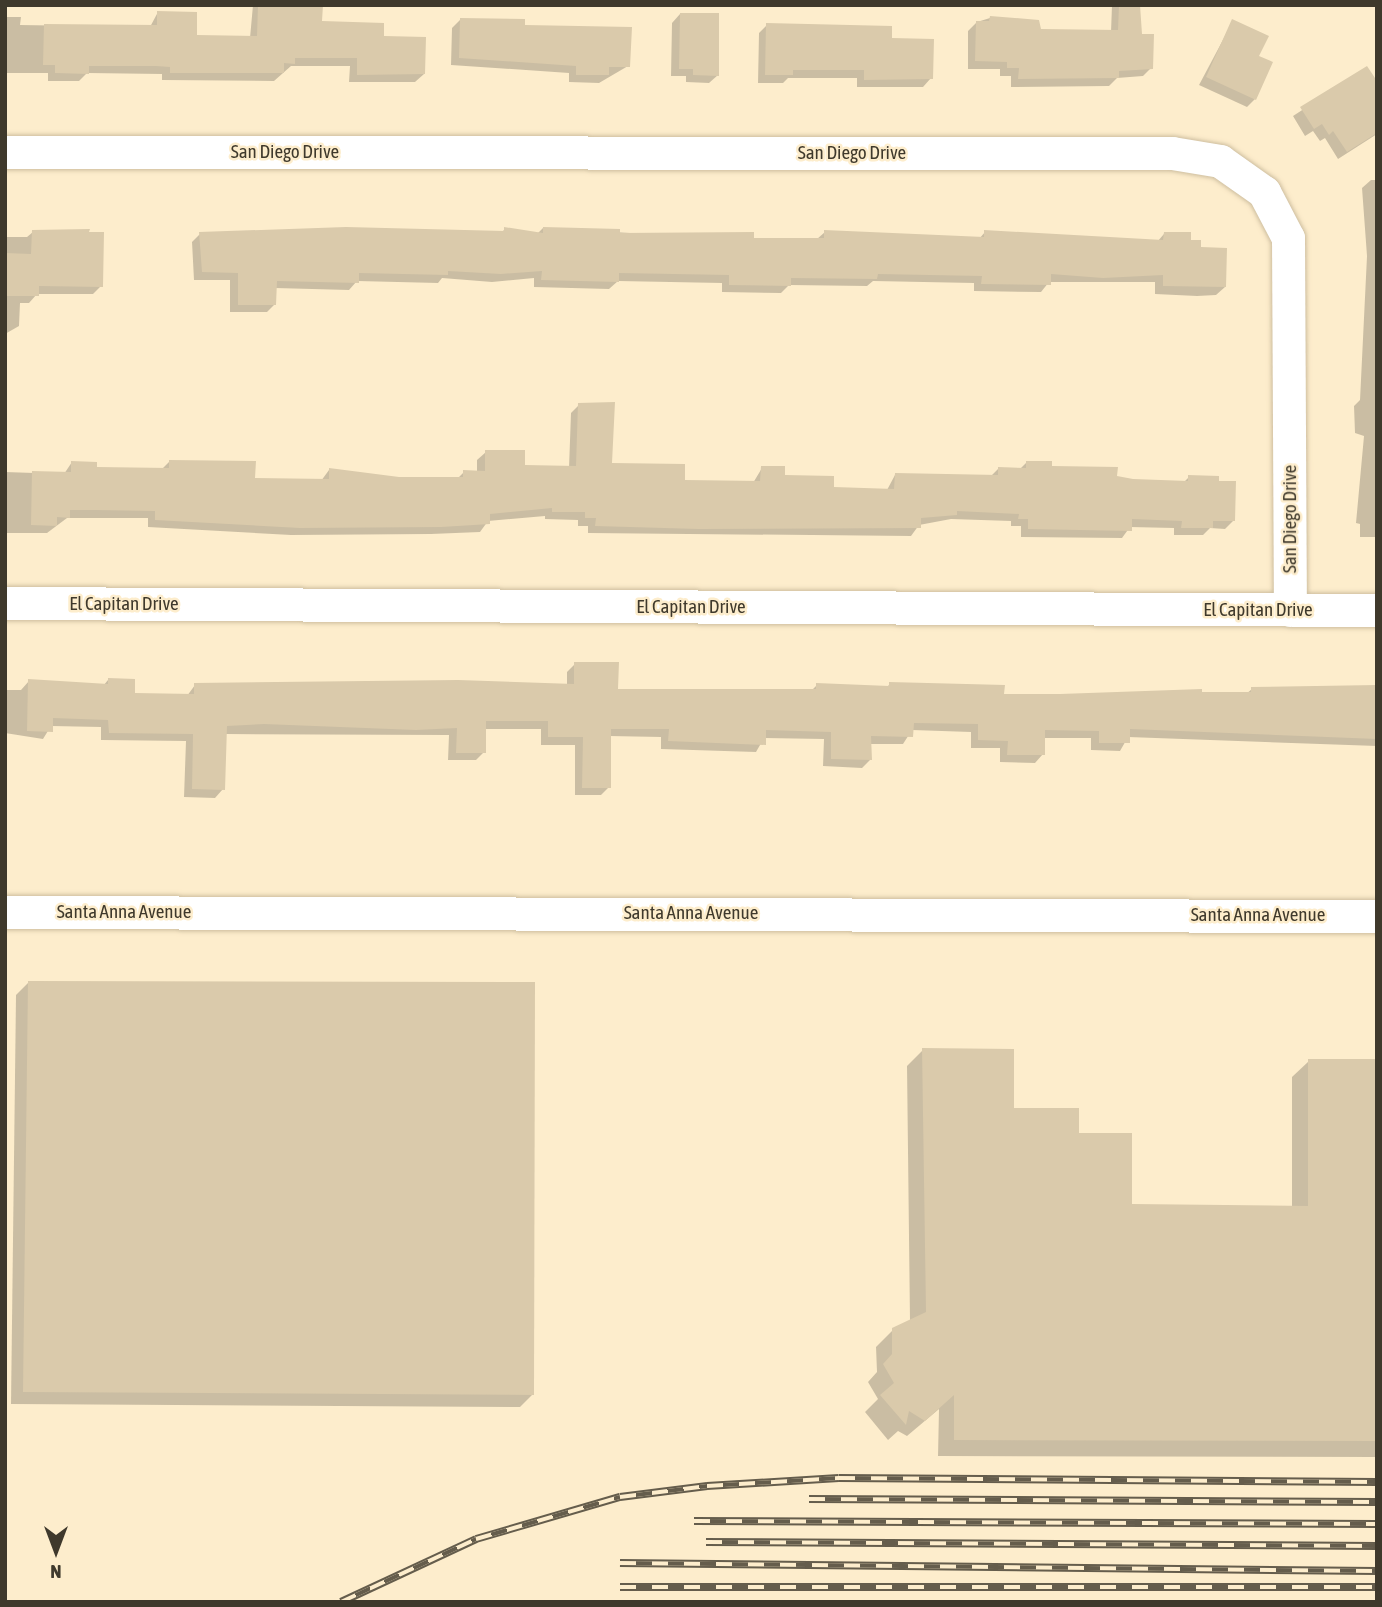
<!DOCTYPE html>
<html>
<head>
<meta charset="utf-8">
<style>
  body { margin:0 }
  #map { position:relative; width:1382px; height:1607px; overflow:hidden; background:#fdedcc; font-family:"Asap Condensed",sans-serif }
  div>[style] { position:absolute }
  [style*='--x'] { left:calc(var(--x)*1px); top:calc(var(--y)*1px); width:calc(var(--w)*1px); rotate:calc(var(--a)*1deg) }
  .shadow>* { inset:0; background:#0003 }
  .building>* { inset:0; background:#dacaab }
  .roads { filter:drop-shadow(0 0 2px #cebe9f) drop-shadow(0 0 2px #cebe9f) }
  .minor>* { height:33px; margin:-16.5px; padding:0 16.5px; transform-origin:16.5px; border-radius:16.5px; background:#fff }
  .rail>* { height:8px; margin-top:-4px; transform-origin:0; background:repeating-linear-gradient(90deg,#fdedcc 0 16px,#655d4c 0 32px); box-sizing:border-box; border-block:2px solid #655d4c }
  span { translate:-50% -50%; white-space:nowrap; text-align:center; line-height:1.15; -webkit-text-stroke:5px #fdedcc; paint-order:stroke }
  .street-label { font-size:19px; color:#3f392c }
  .frame { position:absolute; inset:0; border:7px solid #3f392c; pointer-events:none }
  .north { position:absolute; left:21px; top:1516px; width:70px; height:70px; -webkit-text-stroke:5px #fdedcc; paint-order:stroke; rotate:180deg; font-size:19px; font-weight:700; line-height:28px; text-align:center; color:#3f392c }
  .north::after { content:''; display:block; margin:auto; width:24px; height:32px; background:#3f392c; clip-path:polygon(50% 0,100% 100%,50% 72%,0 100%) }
</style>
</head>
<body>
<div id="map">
  <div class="shadow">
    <div style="clip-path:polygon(253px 5px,321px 5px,320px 23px,382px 37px,424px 74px,415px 82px,349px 82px,350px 66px,291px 66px,274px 81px,162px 80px,162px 74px,87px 73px,79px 81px,48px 81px,48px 73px,5px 73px,5px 17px,21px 17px,20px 25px,150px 27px,158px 12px,195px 36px,250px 38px)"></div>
    <div style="clip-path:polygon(1112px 5px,1138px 5px,1141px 35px,1151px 68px,1143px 76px,1117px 78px,1109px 86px,1011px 87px,1011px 76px,1000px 76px,1000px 69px,968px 69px,968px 31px,977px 22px,990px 18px,1040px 31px,1111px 32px)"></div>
    <div style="clip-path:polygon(680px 14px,718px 75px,709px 83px,686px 82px,686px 76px,671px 76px,672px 23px)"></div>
    <div style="clip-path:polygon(460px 20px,628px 66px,599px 83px,569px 82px,569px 73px,451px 65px,452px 28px)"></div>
    <div style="clip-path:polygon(1233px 21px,1257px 57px,1255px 99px,1247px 107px,1199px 85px)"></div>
    <div style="clip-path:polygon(767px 25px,891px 40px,931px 78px,923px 87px,857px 87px,857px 78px,788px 78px,783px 83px,758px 83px,759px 33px)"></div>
    <div style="clip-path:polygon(1367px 68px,1377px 85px,1377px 134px,1338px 159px,1325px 138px,1320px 141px,1313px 131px,1305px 136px,1293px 116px)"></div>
    <div style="clip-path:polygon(1371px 180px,1377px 180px,1377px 537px,1360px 537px,1360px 524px,1356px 523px,1364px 436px,1355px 433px,1354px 406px,1360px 400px,1367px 256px,1362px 188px)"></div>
    <div style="clip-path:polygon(543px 228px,752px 240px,817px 239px,825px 232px,979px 239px,985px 232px,1157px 242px,1164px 234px,1199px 249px,1225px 287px,1216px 295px,1197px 296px,1155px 294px,1155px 282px,1049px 282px,1041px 292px,974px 291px,974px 283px,873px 281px,867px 286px,789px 285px,781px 293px,722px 292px,722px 283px,618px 281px,609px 289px,534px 287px,534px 278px,492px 282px,442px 278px,438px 283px,357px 281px,349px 290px,275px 288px,275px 304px,267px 312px,230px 312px,230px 280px,194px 280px,192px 242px,200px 234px,501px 233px,505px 229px,537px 234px)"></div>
    <div style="clip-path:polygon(33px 232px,101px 286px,93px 294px,37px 294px,29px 303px,20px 303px,19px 326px,5px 334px,5px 237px,27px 237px)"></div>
    <div style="clip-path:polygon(579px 405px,611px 465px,683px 482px,753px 483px,762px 468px,832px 489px,887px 490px,895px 475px,991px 476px,998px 469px,1019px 470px,1027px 462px,1132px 481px,1183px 483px,1189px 477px,1233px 521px,1225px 529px,1210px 528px,1203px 535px,1174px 535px,1174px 528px,1130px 527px,1122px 538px,1021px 537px,1021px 526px,1011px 526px,1011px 521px,951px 519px,919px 525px,911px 536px,588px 533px,588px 526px,578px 526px,578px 520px,545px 519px,545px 516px,488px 521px,480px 532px,431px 534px,291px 535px,148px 527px,148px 518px,67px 518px,47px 533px,5px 533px,5px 472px,64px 474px,72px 462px,95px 468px,162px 469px,170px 461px,254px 479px,321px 481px,329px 470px,399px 479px,457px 479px,464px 472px,477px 473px,477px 460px,486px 452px,524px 466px,569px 468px,571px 413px)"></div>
    <div style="clip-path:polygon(575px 664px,617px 691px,811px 691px,817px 685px,886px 688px,890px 684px,1002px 696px,1246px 694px,1252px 689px,1377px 688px,1377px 746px,1128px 737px,1120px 751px,1091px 750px,1091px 738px,1043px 738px,1043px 754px,1035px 763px,1000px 762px,1000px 748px,971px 748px,971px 732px,912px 730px,903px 744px,869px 744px,870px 760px,862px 768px,823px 766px,824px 739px,764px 738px,756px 752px,661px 749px,661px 737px,609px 736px,609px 787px,601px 795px,575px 795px,575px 745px,541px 745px,541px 729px,484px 729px,484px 752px,476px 760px,448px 760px,449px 735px,225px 734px,223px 789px,215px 798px,184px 797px,186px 741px,101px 740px,101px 727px,51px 726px,43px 739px,5px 733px,5px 690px,21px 690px,29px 681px,103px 686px,108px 680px,133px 695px,187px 696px,195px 685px,567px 686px,567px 672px)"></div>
    <div style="clip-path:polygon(29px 982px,533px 1394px,520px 1407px,11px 1404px,16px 995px)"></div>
    <div style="clip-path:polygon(923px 1050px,1012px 1109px,1077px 1135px,1130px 1206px,1292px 1207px,1292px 1077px,1309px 1061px,1377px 1061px,1377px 1457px,938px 1456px,939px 1409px,907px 1436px,898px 1431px,888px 1440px,865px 1412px,878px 1399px,868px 1382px,877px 1372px,876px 1347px,893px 1330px,910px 1322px,907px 1066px)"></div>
  </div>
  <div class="building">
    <div style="clip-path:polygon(258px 5px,323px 5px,322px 21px,384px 23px,384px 36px,426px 37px,425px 74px,357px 75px,357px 58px,295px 58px,295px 64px,284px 63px,284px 73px,170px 73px,170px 67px,156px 66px,89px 66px,89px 74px,55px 73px,55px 65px,43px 65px,44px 24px,157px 25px,157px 11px,197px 12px,197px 35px,257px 36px)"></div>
    <div style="clip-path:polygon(1119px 5px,1140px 5px,1142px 34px,1154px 34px,1153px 69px,1119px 71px,1119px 78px,1018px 79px,1019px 68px,1007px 68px,1007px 62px,975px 61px,976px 21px,989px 21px,990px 16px,1039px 20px,1041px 29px,1118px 30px)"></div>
    <div style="clip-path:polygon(680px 13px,719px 13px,719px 76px,693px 75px,693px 69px,679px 69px)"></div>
    <div style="clip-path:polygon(460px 18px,525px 19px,525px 25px,632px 27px,630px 67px,609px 67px,609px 75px,576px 75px,576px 66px,459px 58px)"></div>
    <div style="clip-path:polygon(1232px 19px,1269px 36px,1259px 56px,1273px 62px,1256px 100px,1206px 77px)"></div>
    <div style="clip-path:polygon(766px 23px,892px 26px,892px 38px,934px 39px,933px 79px,864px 80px,864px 70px,793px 70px,793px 75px,765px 75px)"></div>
    <div style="clip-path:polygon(1367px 66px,1377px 81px,1377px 133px,1347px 152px,1333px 131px,1329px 135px,1322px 124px,1314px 129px,1300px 107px)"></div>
    <div style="clip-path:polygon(346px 227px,504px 231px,504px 227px,543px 233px,543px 227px,620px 229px,620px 233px,754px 232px,754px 238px,824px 238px,824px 230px,984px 237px,984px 230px,1163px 240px,1164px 232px,1191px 232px,1191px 240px,1201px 240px,1201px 247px,1227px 248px,1226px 287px,1163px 286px,1163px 275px,1103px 278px,1051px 274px,1051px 285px,981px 284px,982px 276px,878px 274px,877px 279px,791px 278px,791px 286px,729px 285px,729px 275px,619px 273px,619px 282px,541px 280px,542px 271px,501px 274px,448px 271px,448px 275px,359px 273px,359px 283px,277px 281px,276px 305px,238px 305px,238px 273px,202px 272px,199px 232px)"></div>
    <div style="clip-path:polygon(90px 229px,89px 232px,104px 232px,103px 287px,39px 286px,39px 296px,5px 296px,5px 253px,31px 254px,32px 230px)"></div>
    <div style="clip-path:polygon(615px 402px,612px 463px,685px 464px,685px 480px,760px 481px,761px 466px,785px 466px,785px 475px,834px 476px,834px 487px,894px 489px,895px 473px,998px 475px,998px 467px,1026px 468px,1026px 461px,1052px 461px,1052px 466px,1118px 467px,1117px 476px,1133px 479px,1188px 481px,1188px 475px,1219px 476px,1219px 481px,1236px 481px,1235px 521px,1213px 521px,1213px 528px,1181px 528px,1182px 521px,1132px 519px,1132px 531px,1028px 529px,1028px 519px,1018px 519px,1019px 514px,957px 511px,957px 515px,921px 518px,921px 528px,699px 529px,595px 526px,596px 518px,585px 518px,585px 512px,552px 512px,552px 508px,490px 514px,490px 524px,441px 527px,300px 528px,155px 520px,155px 511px,95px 510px,70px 510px,70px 518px,57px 517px,57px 526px,31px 525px,32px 471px,71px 472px,71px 461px,97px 462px,97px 467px,169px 468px,169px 460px,256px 461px,255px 478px,329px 479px,329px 468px,399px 477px,463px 477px,463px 470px,485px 471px,485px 450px,525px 450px,525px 465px,576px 466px,578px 403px)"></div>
    <div style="clip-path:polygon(574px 662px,619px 662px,618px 689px,816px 689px,816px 683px,889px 686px,889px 682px,1005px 685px,1004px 694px,1060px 694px,1202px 689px,1202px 692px,1251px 692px,1251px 687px,1377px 685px,1377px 739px,1130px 729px,1130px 743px,1099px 743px,1099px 731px,1045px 730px,1045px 755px,1007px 755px,1008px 741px,978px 740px,978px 724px,914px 723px,913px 737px,871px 736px,872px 760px,831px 759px,831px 732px,766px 730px,766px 745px,668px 741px,669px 729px,611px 729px,611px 788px,582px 788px,583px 737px,548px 737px,548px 721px,486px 721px,486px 753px,456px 753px,457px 728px,416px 730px,264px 724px,227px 726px,225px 790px,192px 789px,193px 734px,109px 733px,108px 720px,53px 718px,53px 732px,27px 731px,28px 679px,108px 684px,108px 678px,135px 679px,135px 693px,194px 694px,194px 683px,458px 680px,574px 684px)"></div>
    <div style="clip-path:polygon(28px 981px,535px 982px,534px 1395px,23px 1392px)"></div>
    <div style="clip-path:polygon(922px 1048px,1014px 1049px,1014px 1108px,1079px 1108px,1079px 1133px,1132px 1133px,1132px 1204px,1308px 1206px,1308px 1059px,1377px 1059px,1377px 1441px,954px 1440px,954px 1395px,925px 1421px,909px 1411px,906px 1425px,880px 1395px,894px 1383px,883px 1364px,892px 1354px,892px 1328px,926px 1312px)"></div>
  </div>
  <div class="roads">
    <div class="minor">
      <div style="--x:5;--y:152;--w:1167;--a:0.05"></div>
      <div style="--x:1172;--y:153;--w:49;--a:9.5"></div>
      <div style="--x:1220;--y:161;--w:54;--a:35.2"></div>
      <div style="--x:1264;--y:192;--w:52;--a:62.4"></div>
      <div style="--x:1288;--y:238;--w:372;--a:89.7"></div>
      <div style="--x:5;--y:603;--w:1372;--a:0.29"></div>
      <div style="--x:5;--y:912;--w:1372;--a:0.17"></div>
    </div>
  </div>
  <div class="rail">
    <div style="--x:809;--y:1499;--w:568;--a:0.3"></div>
    <div style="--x:694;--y:1521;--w:683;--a:0.25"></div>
    <div style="--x:706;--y:1542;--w:671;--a:0.34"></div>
    <div style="--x:620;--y:1563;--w:757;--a:0.61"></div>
    <div style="--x:620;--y:1587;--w:757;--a:0"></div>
    <div style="--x:341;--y:1602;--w:149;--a:-25"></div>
    <div style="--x:476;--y:1539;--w:150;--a:-16.3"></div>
    <div style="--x:620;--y:1497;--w:88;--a:-7.2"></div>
    <div style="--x:707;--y:1486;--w:132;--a:-3.5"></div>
    <div style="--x:839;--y:1478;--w:538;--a:0.43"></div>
  </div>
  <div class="street-label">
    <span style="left:285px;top:152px">San Diego Drive</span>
    <span style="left:852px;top:153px">San Diego Drive</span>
    <span style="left:1290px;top:519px;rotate:-90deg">San Diego Drive</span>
    <span style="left:124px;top:604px">El Capitan Drive</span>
    <span style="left:691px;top:607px">El Capitan Drive</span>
    <span style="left:1258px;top:610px">El Capitan Drive</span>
    <span style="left:124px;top:912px">Santa Anna Avenue</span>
    <span style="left:691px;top:913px">Santa Anna Avenue</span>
    <span style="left:1258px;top:915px">Santa Anna Avenue</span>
  </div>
  <div class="frame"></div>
  <div class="north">N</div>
</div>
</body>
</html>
